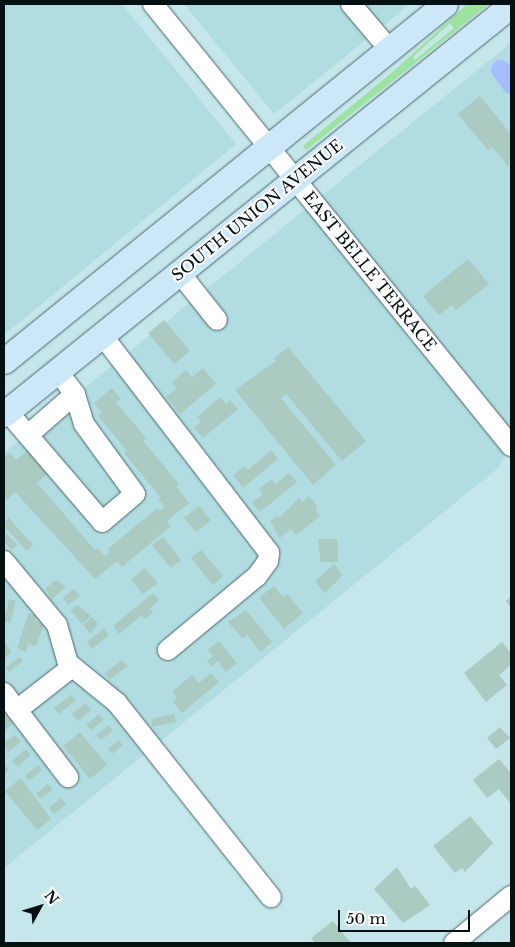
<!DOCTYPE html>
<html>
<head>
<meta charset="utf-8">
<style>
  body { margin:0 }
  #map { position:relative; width:515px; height:947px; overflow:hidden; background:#c5e6eb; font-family:"Libre Baskerville",serif }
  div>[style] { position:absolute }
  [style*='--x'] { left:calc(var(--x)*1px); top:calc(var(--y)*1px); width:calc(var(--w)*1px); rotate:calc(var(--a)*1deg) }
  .built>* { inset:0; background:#b1dce1 }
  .green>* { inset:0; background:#9de29e }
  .canal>* { height:19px; margin:-9.5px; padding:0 9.5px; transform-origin:9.5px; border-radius:9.5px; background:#a5bdff }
  .building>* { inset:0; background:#abcac1 }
  .roads { filter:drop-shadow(0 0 1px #49676b) drop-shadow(0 0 1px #49676b) }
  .minor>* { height:20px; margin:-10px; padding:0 10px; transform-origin:10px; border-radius:10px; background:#fff }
  .major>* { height:25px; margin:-12.5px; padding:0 12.5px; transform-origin:12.5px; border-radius:12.5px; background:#cce7f8 }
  span { translate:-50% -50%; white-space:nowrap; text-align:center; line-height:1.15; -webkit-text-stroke:4px #fff; paint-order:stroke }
  .street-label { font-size:16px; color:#051012 }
  .frame { position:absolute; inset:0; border:5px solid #051012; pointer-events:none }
  .north { position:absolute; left:15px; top:882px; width:50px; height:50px; -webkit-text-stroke:4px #fff; paint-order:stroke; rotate:51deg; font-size:14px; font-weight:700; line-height:20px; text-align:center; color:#051012 }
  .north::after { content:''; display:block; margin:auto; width:18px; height:22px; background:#051012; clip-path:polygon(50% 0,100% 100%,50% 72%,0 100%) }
  .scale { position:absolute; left:338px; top:910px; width:132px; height:22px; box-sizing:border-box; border:2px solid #051012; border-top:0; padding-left:6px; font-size:15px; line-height:18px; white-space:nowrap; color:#051012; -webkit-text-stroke:4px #fff; paint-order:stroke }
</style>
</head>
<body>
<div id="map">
  <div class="built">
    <div style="clip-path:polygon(4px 4px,122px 4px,236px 144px,4px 335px)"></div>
    <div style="clip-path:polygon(184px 4px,410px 4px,274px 114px)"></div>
    <div style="clip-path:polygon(511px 43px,511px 444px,498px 468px,4px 868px,4px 453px)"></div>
  </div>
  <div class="green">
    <div style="clip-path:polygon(evenodd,467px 4px,489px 4px,306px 150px,303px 146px,395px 70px,467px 4px,450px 23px,454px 28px,415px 60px,413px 57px,450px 23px)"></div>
  </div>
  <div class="canal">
    <div style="--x:500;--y:69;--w:19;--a:54"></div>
  </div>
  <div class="building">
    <div style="clip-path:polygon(480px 96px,511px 134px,509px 167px,492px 147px,488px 150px,458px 114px)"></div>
    <div style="clip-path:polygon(468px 259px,489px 284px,456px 310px,452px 305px,439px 315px,423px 296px)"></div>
    <div style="clip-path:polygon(164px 320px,190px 351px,174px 364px,148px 333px)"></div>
    <div style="clip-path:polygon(288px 347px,366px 441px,342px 461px,286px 394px,281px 398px,336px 465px,313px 485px,235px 390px,276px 361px,274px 358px)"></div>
    <div style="clip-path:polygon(203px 368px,216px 384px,180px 414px,166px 397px,177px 388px,172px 382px,186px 370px,192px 377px)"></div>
    <div style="clip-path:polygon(112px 388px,121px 399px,116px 402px,146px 438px,143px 441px,179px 484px,176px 486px,189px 503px,167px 521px,171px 526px,122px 567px,117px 561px,95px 579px,15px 492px,7px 500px,4px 496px,4px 458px,10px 453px,16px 460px,29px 449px,47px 474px,37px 483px,95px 550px,98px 548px,105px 556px,110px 552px,108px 549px,157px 508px,160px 511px,165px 507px,158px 499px,160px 497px,124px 453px,127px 451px,98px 416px,102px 413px,94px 403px)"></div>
    <div style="clip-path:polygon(220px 397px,226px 404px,230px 400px,238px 409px,203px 438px,194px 427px,201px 422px,197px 417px)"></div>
    <div style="clip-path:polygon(271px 450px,278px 459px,243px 488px,233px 475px,244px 466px,248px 470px)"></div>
    <div style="clip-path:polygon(289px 473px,297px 482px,260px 512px,252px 503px,263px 494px,259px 489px,272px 479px,276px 484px)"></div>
    <div style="clip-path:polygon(309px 496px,318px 507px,315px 510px,320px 516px,296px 535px,291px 529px,280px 538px,270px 521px,277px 516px,279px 518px,299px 498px,302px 502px)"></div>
    <div style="clip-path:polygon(199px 506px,211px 520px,196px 532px,184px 518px)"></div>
    <div style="clip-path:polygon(8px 517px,33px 545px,27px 551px,4px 526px)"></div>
    <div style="clip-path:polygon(7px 534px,17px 545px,12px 550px,4px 542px)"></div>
    <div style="clip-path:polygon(163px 537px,181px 560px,171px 568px,152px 545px)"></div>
    <div style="clip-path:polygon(318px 539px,337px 539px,338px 562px,321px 562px)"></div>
    <div style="clip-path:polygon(201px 550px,223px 576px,213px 585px,191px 558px)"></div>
    <div style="clip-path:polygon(334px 564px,343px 575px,325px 593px,315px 581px)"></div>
    <div style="clip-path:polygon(145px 568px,158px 583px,143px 594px,131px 580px)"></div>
    <div style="clip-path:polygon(56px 580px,66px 587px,51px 600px,46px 588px)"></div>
    <div style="clip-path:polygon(274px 586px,283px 597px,287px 594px,303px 613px,284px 629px,259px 598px)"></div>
    <div style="clip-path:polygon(74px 589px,80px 596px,68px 605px,63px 598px)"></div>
    <div style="clip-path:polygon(153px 593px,159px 600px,150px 608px,153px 612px,145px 619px,142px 615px,119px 634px,113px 626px)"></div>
    <div style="clip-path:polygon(511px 597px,511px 608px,506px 601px)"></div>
    <div style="clip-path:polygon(9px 599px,16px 601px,10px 623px,4px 621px)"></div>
    <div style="clip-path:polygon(77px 605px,91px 616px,82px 624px,71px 611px)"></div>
    <div style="clip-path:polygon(246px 610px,272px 642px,260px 652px,247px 635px,243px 639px,228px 622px)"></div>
    <div style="clip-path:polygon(29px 613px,37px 616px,35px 621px,44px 624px,36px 646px,28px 644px,26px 652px,17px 648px)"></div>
    <div style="clip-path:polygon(92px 617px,98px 624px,90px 634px,83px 625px)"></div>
    <div style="clip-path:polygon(104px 628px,109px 635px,92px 649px,87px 642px)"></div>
    <div style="clip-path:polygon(4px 641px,12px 652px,4px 659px)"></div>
    <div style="clip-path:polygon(219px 641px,237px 663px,226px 672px,218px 661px,212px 666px,207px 661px,213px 656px,208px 650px)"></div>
    <div style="clip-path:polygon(502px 642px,511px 653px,511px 665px,499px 675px,507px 685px,486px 702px,464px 673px)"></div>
    <div style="clip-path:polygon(19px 657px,23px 661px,9px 672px,6px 668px)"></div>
    <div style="clip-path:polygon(122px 660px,128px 666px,110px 679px,105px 673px)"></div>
    <div style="clip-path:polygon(211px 673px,219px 682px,182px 713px,173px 701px,177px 698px,172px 692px,192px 675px,199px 683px)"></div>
    <div style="clip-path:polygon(71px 695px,76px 700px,59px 714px,54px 708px)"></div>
    <div style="clip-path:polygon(86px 703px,91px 710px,78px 721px,72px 714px)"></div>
    <div style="clip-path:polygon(4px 711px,14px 723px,4px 731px)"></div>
    <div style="clip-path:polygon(99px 714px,104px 720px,91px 730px,86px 725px)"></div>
    <div style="clip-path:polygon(174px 714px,176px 722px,152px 727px,151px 719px)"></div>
    <div style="clip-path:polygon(109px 725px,113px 731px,101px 740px,96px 735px)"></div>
    <div style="clip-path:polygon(500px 727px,510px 738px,496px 749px,487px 738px)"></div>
    <div style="clip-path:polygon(80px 732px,107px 765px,90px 779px,63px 746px)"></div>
    <div style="clip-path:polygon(15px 735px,21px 742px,8px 752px,4px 743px)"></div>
    <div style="clip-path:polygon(119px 740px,123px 745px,112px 754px,108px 749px)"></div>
    <div style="clip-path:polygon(26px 749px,31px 755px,18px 767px,12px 761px)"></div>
    <div style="clip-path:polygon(499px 759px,511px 773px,511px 804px,499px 789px,487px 798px,473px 780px)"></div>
    <div style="clip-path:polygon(4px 763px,9px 770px,4px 774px)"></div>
    <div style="clip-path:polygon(38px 765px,42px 770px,29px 781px,25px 776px)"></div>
    <div style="clip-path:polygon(21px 778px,51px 819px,37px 830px,5px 791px)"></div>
    <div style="clip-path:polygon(48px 784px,53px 789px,41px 799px,36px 794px)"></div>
    <div style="clip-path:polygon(61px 798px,66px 804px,54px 814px,49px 808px)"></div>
    <div style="clip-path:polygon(470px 816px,493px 843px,465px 872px,462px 868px,455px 873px,433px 846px)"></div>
    <div style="clip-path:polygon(397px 867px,411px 889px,415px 886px,430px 905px,403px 923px,374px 889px)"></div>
    <div style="clip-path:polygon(333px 921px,351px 943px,315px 943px,311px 938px)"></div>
  </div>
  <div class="roads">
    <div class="minor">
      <div style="--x:153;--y:4;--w:569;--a:50.99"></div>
      <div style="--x:351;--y:4;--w:59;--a:49.8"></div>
      <div style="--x:179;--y:272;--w:61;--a:51.6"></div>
      <div style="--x:102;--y:335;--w:275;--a:52.5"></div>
      <div style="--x:269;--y:553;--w:8;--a:97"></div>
      <div style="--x:268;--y:561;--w:19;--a:126"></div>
      <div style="--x:257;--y:576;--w:116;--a:140.3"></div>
      <div style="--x:7;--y:411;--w:146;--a:49.4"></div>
      <div style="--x:102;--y:522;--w:43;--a:-40.3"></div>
      <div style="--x:135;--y:494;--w:87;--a:-126.1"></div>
      <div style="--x:84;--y:424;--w:31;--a:-107"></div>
      <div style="--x:75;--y:394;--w:29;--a:-128"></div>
      <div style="--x:28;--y:435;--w:62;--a:-41.1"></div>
      <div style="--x:4;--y:561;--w:83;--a:50.4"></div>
      <div style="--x:57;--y:625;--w:40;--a:74"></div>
      <div style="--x:68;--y:663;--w:63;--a:39.2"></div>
      <div style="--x:117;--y:703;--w:248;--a:51.6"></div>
      <div style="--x:4;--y:693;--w:106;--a:52.7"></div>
      <div style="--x:17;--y:710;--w:70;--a:-38"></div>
      <div style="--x:454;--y:943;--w:74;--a:-39.5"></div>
    </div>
    <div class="major">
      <div style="--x:4;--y:361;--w:567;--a:-38.99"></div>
      <div style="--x:4;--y:414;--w:651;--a:-38.89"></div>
    </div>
  </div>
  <div class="street-label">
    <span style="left:257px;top:210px;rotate:-39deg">SOUTH UNION AVENUE</span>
    <span style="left:370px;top:271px;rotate:51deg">EAST BELLE TERRACE</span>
  </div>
  <div class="frame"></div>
  <div class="north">N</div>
  <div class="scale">50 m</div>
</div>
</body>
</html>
